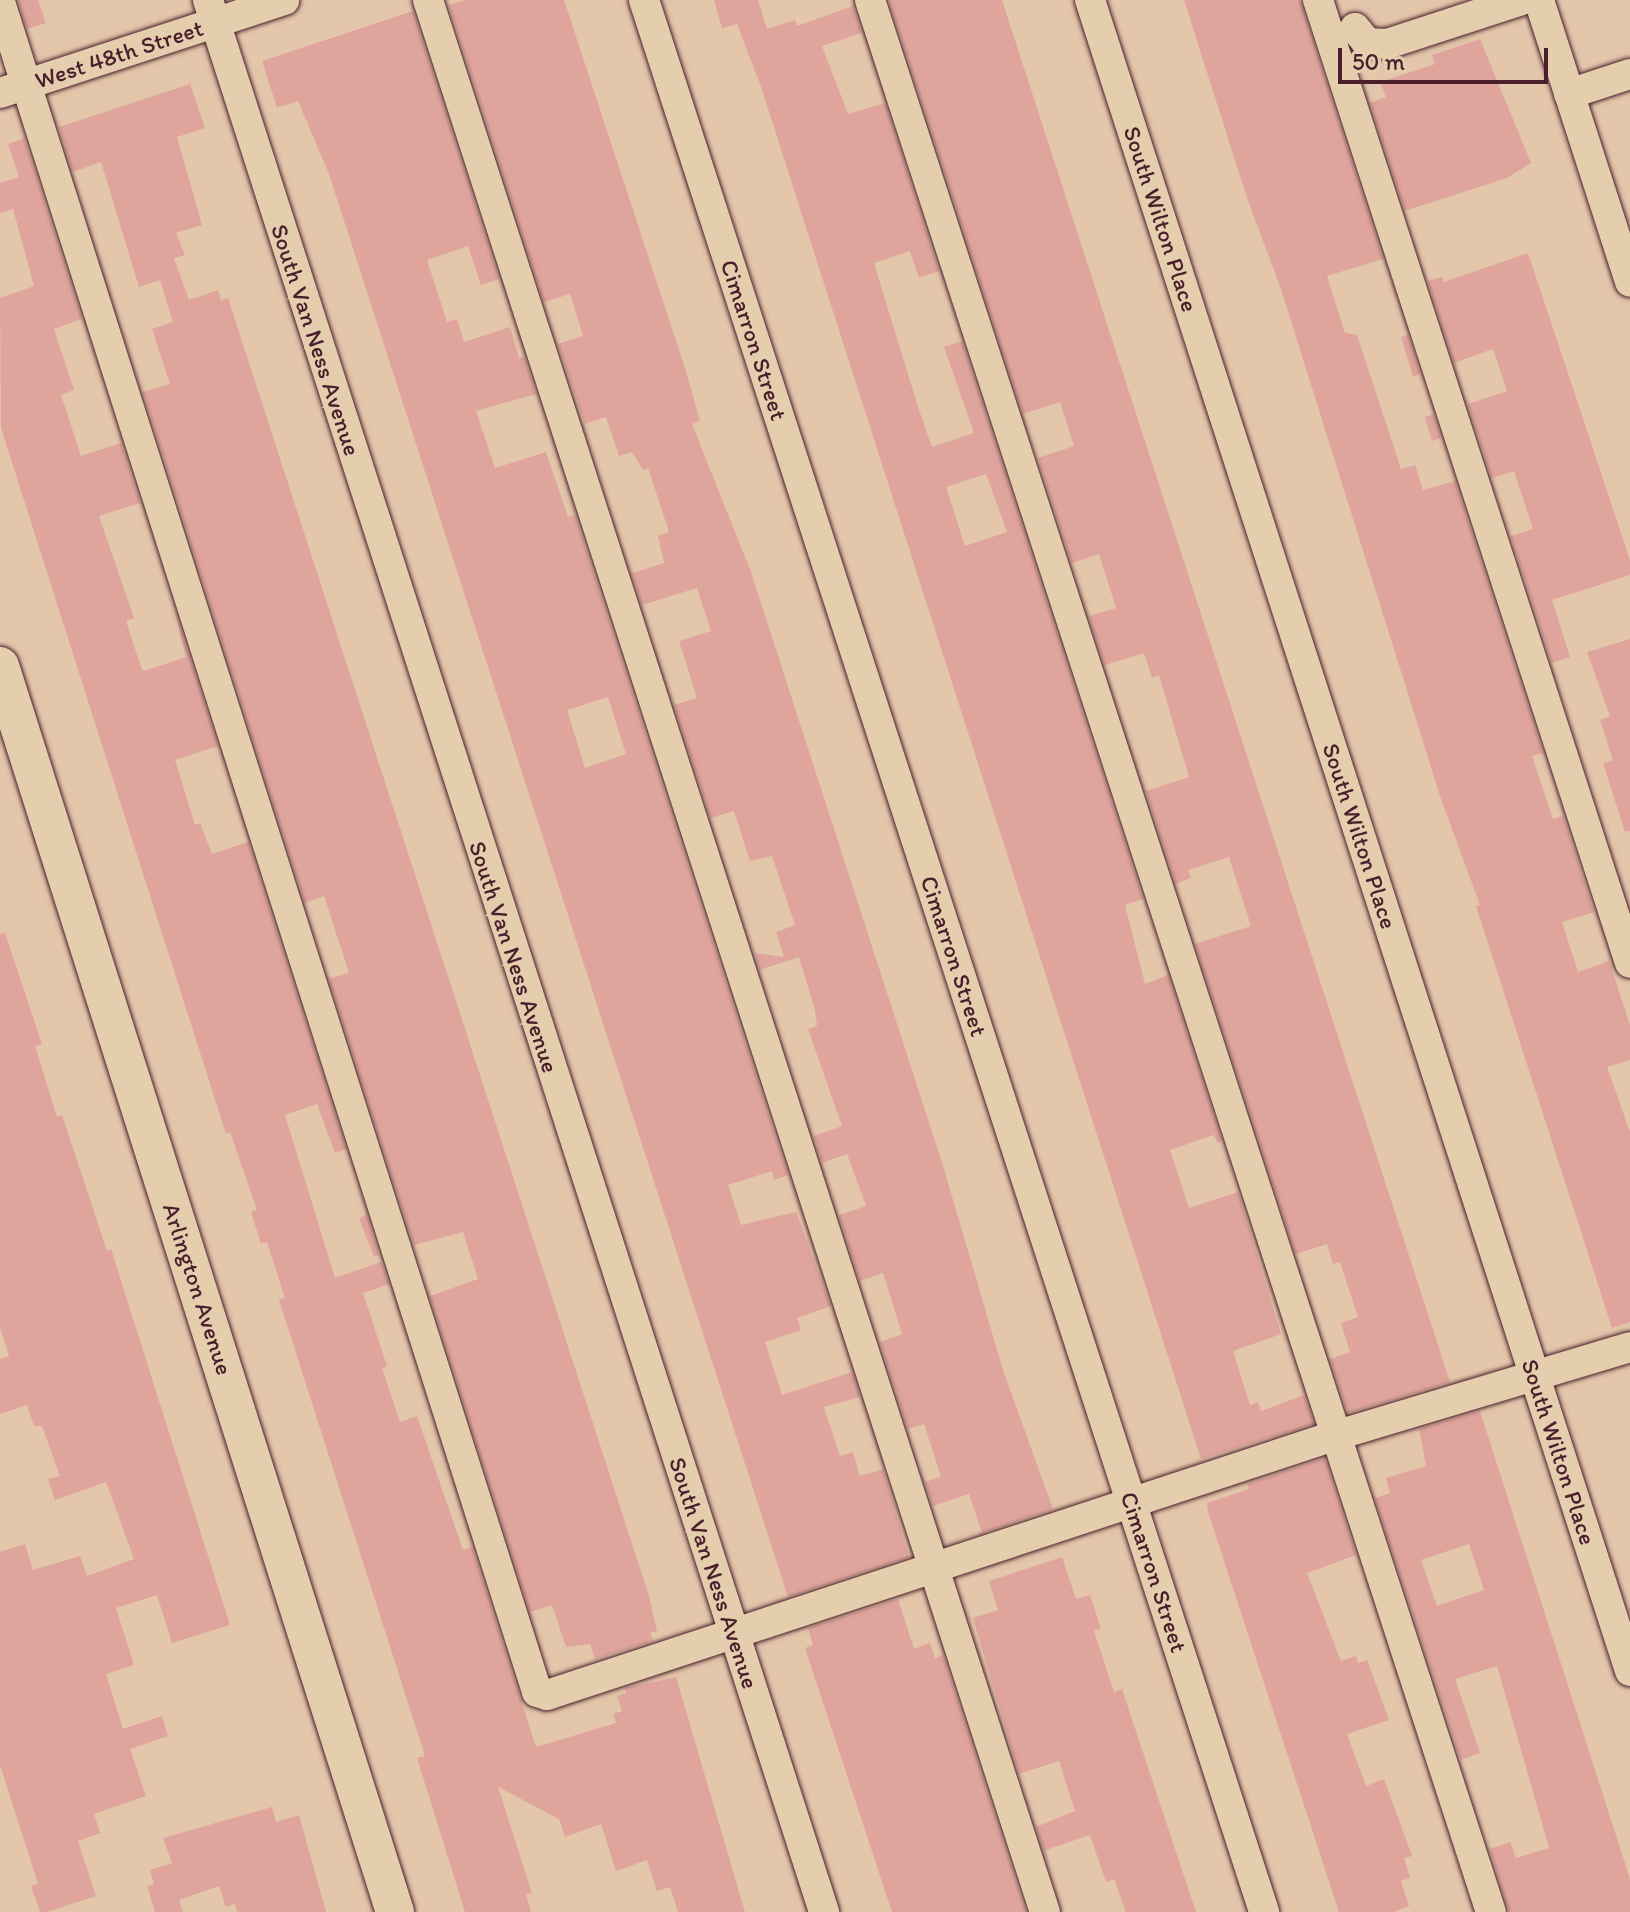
<!DOCTYPE html>
<html>
<head>
<meta charset="utf-8">
<style>
  body { margin:0 }
  #map { position:relative; width:1630px; height:1912px; overflow:hidden; background:#e4c6ab; font-family:Itim,sans-serif }
  div>[style] { position:absolute }
  [style*='--x'] { left:calc(var(--x)*1px); top:calc(var(--y)*1px); width:calc(var(--w)*1px); rotate:calc(var(--a)*1deg) }
  .building>* { inset:0; background:#dfa59d }
  .roads { filter:drop-shadow(0 0 2px #4a1f2b) drop-shadow(0 0 2px #4a1f2b) }
  .minor>* { height:30px; margin:-15px; padding:0 15px; transform-origin:15px; border-radius:15px; background:#e5ceae }
  .major>* { height:38px; margin:-19px; padding:0 19px; transform-origin:19px; border-radius:19px; background:#e5ceae }
  span { translate:-50% -50%; white-space:nowrap; text-align:center; line-height:1.15; -webkit-text-stroke:7px #e5ceae; paint-order:stroke }
  .street-label { font-size:24px; color:#4a1f2b }
  .scale { position:absolute; left:1338px; top:48px; width:210px; height:36px; box-sizing:border-box; border:4px solid #4a1f2b; border-top:0; padding-left:10px; font-size:24px; line-height:28px; white-space:nowrap; color:#4a1f2b; -webkit-text-stroke:6px #e5ceae; paint-order:stroke }
</style>
</head>
<body>
<div id="map">
  <div class="building">
    <div style="clip-path:polygon(18px 0,38px 0,46px 23px,27px 29px)"></div>
    <div style="clip-path:polygon(465px 0,564px 0,685px 368px,700px 421px,692px 424px,751px 572px,944px 1169px,1003px 1370px,1053px 1509px,982px 1533px,969px 1494px,933px 1506px,925px 1482px,941px 1477px,924px 1424px,908px 1429px,880px 1342px,902px 1334px,883px 1273px,860px 1281px,839px 1215px,866px 1206px,847px 1154px,822px 1163px,814px 1136px,842px 1126px,808px 1029px,817px 1026px,815px 1010px,799px 957px,760px 970px,755px 953px,784px 957px,776px 932px,795px 925px,772px 856px,750px 861px,734px 811px,711px 818px,674px 705px,697px 698px,679px 641px,711px 631px,697px 588px,642px 605px,632px 573px,664px 563px,658px 536px,669px 532px,648px 468px,643px 470px,632px 452px,619px 456px,606px 417px,585px 424px,558px 344px,583px 336px,570px 294px,544px 302px,449px 5px)"></div>
    <div style="clip-path:polygon(evenodd,714px 0,758px 0,767px 29px,795px 20px,797px 26px,853px 6px,862px 33px,822px 46px,848px 114px,885px 103px,939px 271px,919px 278px,910px 251px,874px 263px,918px 407px,932px 447px,974px 433px,944px 347px,962px 341px,1143px 899px,1125px 905px,1145px 984px,1168px 975px,1222px 1141px,1217px 1143px,1214px 1135px,1170px 1150px,1189px 1208px,1238px 1192px,1281px 1334px,1233px 1351px,1250px 1405px,1258px 1402px,1261px 1411px,1304px 1395px,1314px 1424px,1201px 1459px,761px 87px,737px 24px,722px 28px,714px 0,986px 474px,1007px 532px,965px 546px,946px 487px,986px 474px)"></div>
    <div style="clip-path:polygon(889px 0,1002px 0,1450px 1382px,1348px 1413px,1330px 1359px,1350px 1352px,1341px 1323px,1358px 1317px,1340px 1262px,1333px 1264px,1327px 1244px,1296px 1254px,1195px 944px,1251px 926px,1229px 857px,1188px 870px,1191px 878px,1176px 884px,1146px 791px,1189px 777px,1159px 675px,1152px 678px,1144px 653px,1105px 665px,1089px 616px,1116px 608px,1099px 554px,1072px 563px,1038px 458px,1074px 446px,1060px 402px,1023px 414px)"></div>
    <div style="clip-path:polygon(1184px 0,1300px 0,1383px 259px,1327px 276px,1345px 333px,1357px 335px,1401px 469px,1415px 465px,1423px 490px,1455px 481px,1543px 753px,1532px 756px,1553px 819px,1563px 816px,1594px 912px,1562px 922px,1578px 972px,1609px 961px,1630px 1025px,1630px 1060px,1607px 1067px,1630px 1132px,1630px 1322px,1612px 1328px,1476px 906px,1480px 905px,1441px 799px,1280px 286px,1247px 198px)"></div>
    <div style="clip-path:polygon(evenodd,413px 11px,499px 279px,481px 285px,468px 246px,427px 260px,447px 322px,457px 319px,464px 342px,510px 327px,519px 358px,524px 356px,536px 394px,476px 411px,495px 468px,546px 452px,568px 517px,575px 515px,788px 1175px,774px 1180px,772px 1171px,728px 1185px,741px 1225px,796px 1212px,831px 1306px,797px 1318px,801px 1330px,765px 1342px,782px 1395px,852px 1372px,860px 1397px,824px 1407px,840px 1456px,853px 1452px,860px 1476px,883px 1469px,909px 1557px,788px 1597px,329px 174px,298px 101px,277px 108px,262px 61px,413px 11px,608px 697px,626px 754px,585px 768px,567px 710px,608px 697px)"></div>
    <div style="clip-path:polygon(1480px 39px,1531px 163px,1507px 178px,1405px 211px,1370px 103px,1386px 97px,1380px 82px,1435px 64px,1432px 55px)"></div>
    <div style="clip-path:polygon(190px 84px,205px 128px,177px 137px,202px 225px,176px 233px,185px 255px,174px 258px,189px 300px,218px 290px,221px 300px,228px 298px,649px 1596px,657px 1631px,650px 1633px,653px 1641px,595px 1659px,590px 1644px,566px 1647px,552px 1605px,530px 1612px,430px 1296px,478px 1279px,463px 1232px,414px 1245px,329px 979px,349px 973px,324px 896px,305px 903px,143px 392px,170px 384px,152px 329px,173px 322px,160px 280px,139px 287px,101px 162px,73px 172px,59px 127px)"></div>
    <div style="clip-path:polygon(24px 138px,82px 319px,54px 329px,74px 390px,61px 395px,81px 456px,121px 443px,140px 503px,99px 516px,134px 618px,126px 621px,142px 670px,147px 670px,186px 657px,174px 608px,218px 746px,175px 760px,195px 825px,200px 823px,212px 854px,248px 842px,346px 1149px,335px 1153px,317px 1104px,285px 1115px,335px 1278px,381px 1262px,389px 1284px,363px 1293px,387px 1366px,382px 1368px,400px 1422px,417px 1416px,463px 1550px,472px 1547px,536px 1747px,616px 1723px,613px 1714px,622px 1711px,617px 1696px,626px 1693px,625px 1688px,676px 1677px,745px 1912px,678px 1912px,670px 1887px,657px 1891px,647px 1860px,616px 1871px,601px 1824px,565px 1837px,559px 1819px,498px 1787px,532px 1893px,526px 1895px,531px 1912px,465px 1912px,417px 1758px,425px 1756px,279px 1300px,285px 1298px,267px 1242px,261px 1244px,251px 1212px,257px 1210px,230px 1132px,226px 1134px,1px 428px,0 298px,34px 286px,13px 209px,0 213px,0 183px,19px 177px,8px 144px)"></div>
    <div style="clip-path:polygon(1528px 253px,1630px 560px,1630px 575px,1552px 600px,1570px 657px,1552px 663px,1511px 536px,1533px 529px,1514px 471px,1492px 478px,1468px 404px,1507px 391px,1493px 349px,1454px 363px,1428px 281px,1442px 277px,1444px 282px)"></div>
    <div style="clip-path:polygon(1408px 335px,1420px 374px,1413px 377px,1401px 337px)"></div>
    <div style="clip-path:polygon(1433px 414px,1441px 438px,1432px 441px,1425px 417px)"></div>
    <div style="clip-path:polygon(1630px 639px,1630px 831px,1625px 832px,1603px 763px,1613px 760px,1600px 720px,1610px 716px,1587px 652px)"></div>
    <div style="clip-path:polygon(5px 933px,42px 1044px,35px 1046px,57px 1117px,62px 1115px,107px 1251px,111px 1249px,230px 1625px,172px 1643px,157px 1595px,116px 1608px,134px 1665px,106px 1674px,123px 1729px,162px 1716px,168px 1736px,130px 1749px,146px 1796px,94px 1814px,100px 1833px,78px 1841px,96px 1896px,47px 1912px,40px 1912px,31px 1886px,38px 1884px,0 1765px,0 1552px,25px 1544px,33px 1570px,80px 1556px,87px 1576px,134px 1559px,106px 1482px,55px 1500px,48px 1479px,60px 1476px,42px 1426px,34px 1426px,27px 1405px,0 1414px,0 1359px,9px 1356px,0 1328px,0 934px)"></div>
    <div style="clip-path:polygon(367px 1215px,379px 1255px,374px 1257px,359px 1218px)"></div>
    <div style="clip-path:polygon(evenodd,1480px 1411px,1630px 1879px,1630px 1912px,1509px 1912px,1490px 1849px,1510px 1842px,1516px 1858px,1549px 1848px,1497px 1666px,1455px 1679px,1480px 1753px,1461px 1760px,1375px 1498px,1390px 1493px,1386px 1478px,1426px 1466px,1419px 1429px,1480px 1411px,1469px 1544px,1484px 1590px,1437px 1606px,1421px 1560px,1469px 1544px)"></div>
    <div style="clip-path:polygon(1325px 1458px,1356px 1555px,1307px 1573px,1341px 1661px,1356px 1656px,1358px 1663px,1367px 1660px,1389px 1720px,1347px 1734px,1366px 1786px,1384px 1779px,1412px 1856px,1404px 1858px,1410px 1878px,1401px 1881px,1409px 1906px,1394px 1912px,1339px 1912px,1208px 1512px,1207px 1503px,1249px 1489px,1247px 1484px)"></div>
    <div style="clip-path:polygon(1062px 1557px,1076px 1599px,1090px 1595px,1101px 1629px,1094px 1631px,1114px 1692px,1122px 1689px,1196px 1912px,1126px 1912px,1114px 1879px,1106px 1882px,1090px 1835px,1046px 1850px,1050px 1867px,1036px 1827px,1075px 1811px,1059px 1761px,1019px 1774px,973px 1618px,998px 1610px,989px 1581px)"></div>
    <div style="clip-path:polygon(898px 1599px,914px 1649px,930px 1643px,935px 1658px,943px 1655px,1026px 1912px,892px 1912px,805px 1648px,813px 1645px,808px 1628px)"></div>
    <div style="clip-path:polygon(272px 1807px,276px 1822px,299px 1815px,326px 1912px,237px 1912px,235px 1904px,226px 1907px,219px 1886px,179px 1900px,183px 1912px,155px 1912px,147px 1886px,154px 1884px,150px 1870px,172px 1863px,163px 1838px)"></div>
  </div>
  <div class="roads">
    <div class="minor">
      <div style="--x:208;--y:0;--w:2009;--a:72.14"></div>
      <div style="--x:428;--y:0;--w:2009;--a:72.12"></div>
      <div style="--x:644;--y:0;--w:2010;--a:72.03"></div>
      <div style="--x:870;--y:0;--w:2010;--a:72.01"></div>
      <div style="--x:1090;--y:0;--w:1756;--a:72.09"></div>
      <div style="--x:1318;--y:0;--w:1012;--a:72.05"></div>
      <div style="--x:1539;--y:0;--w:296;--a:72.1"></div>
      <div style="--x:0;--y:2;--w:1773;--a:72.37"></div>
      <div style="--x:537;--y:1692;--w:10;--a:17"></div>
      <div style="--x:547;--y:1695;--w:829;--a:-18.22"></div>
      <div style="--x:1334;--y:1436;--w:309;--a:-16.7"></div>
      <div style="--x:1355;--y:28;--w:19;--a:51"></div>
      <div style="--x:1367;--y:43;--w:20;--a:3"></div>
      <div style="--x:1387;--y:44;--w:142;--a:-18.1"></div>
      <div style="--x:0;--y:93;--w:299;--a:-18.1"></div>
      <div style="--x:1569;--y:94;--w:64;--a:-18.2"></div>
    </div>
    <div class="major">
      <div style="--x:0;--y:666;--w:1307;--a:72.41"></div>
    </div>
  </div>
  <div class="street-label">
    <span style="left:119px;top:54px;rotate:-18deg">West 48th Street</span>
    <span style="left:1161px;top:219px;rotate:72deg">South Wilton Place</span>
    <span style="left:316px;top:340px;rotate:72deg">South Van Ness Avenue</span>
    <span style="left:754px;top:340px;rotate:72deg">Cimarron Street</span>
    <span style="left:1360px;top:836px;rotate:72deg">South Wilton Place</span>
    <span style="left:954px;top:956px;rotate:72deg">Cimarron Street</span>
    <span style="left:514px;top:957px;rotate:72deg">South Van Ness Avenue</span>
    <span style="left:198px;top:1289px;rotate:72deg">Arlington Avenue</span>
    <span style="left:1559px;top:1452px;rotate:72deg">South Wilton Place</span>
    <span style="left:1154px;top:1572px;rotate:72deg">Cimarron Street</span>
    <span style="left:714px;top:1573px;rotate:72deg">South Van Ness Avenue</span>
  </div>
  <div class="scale">50 m</div>
</div>
</body>
</html>
